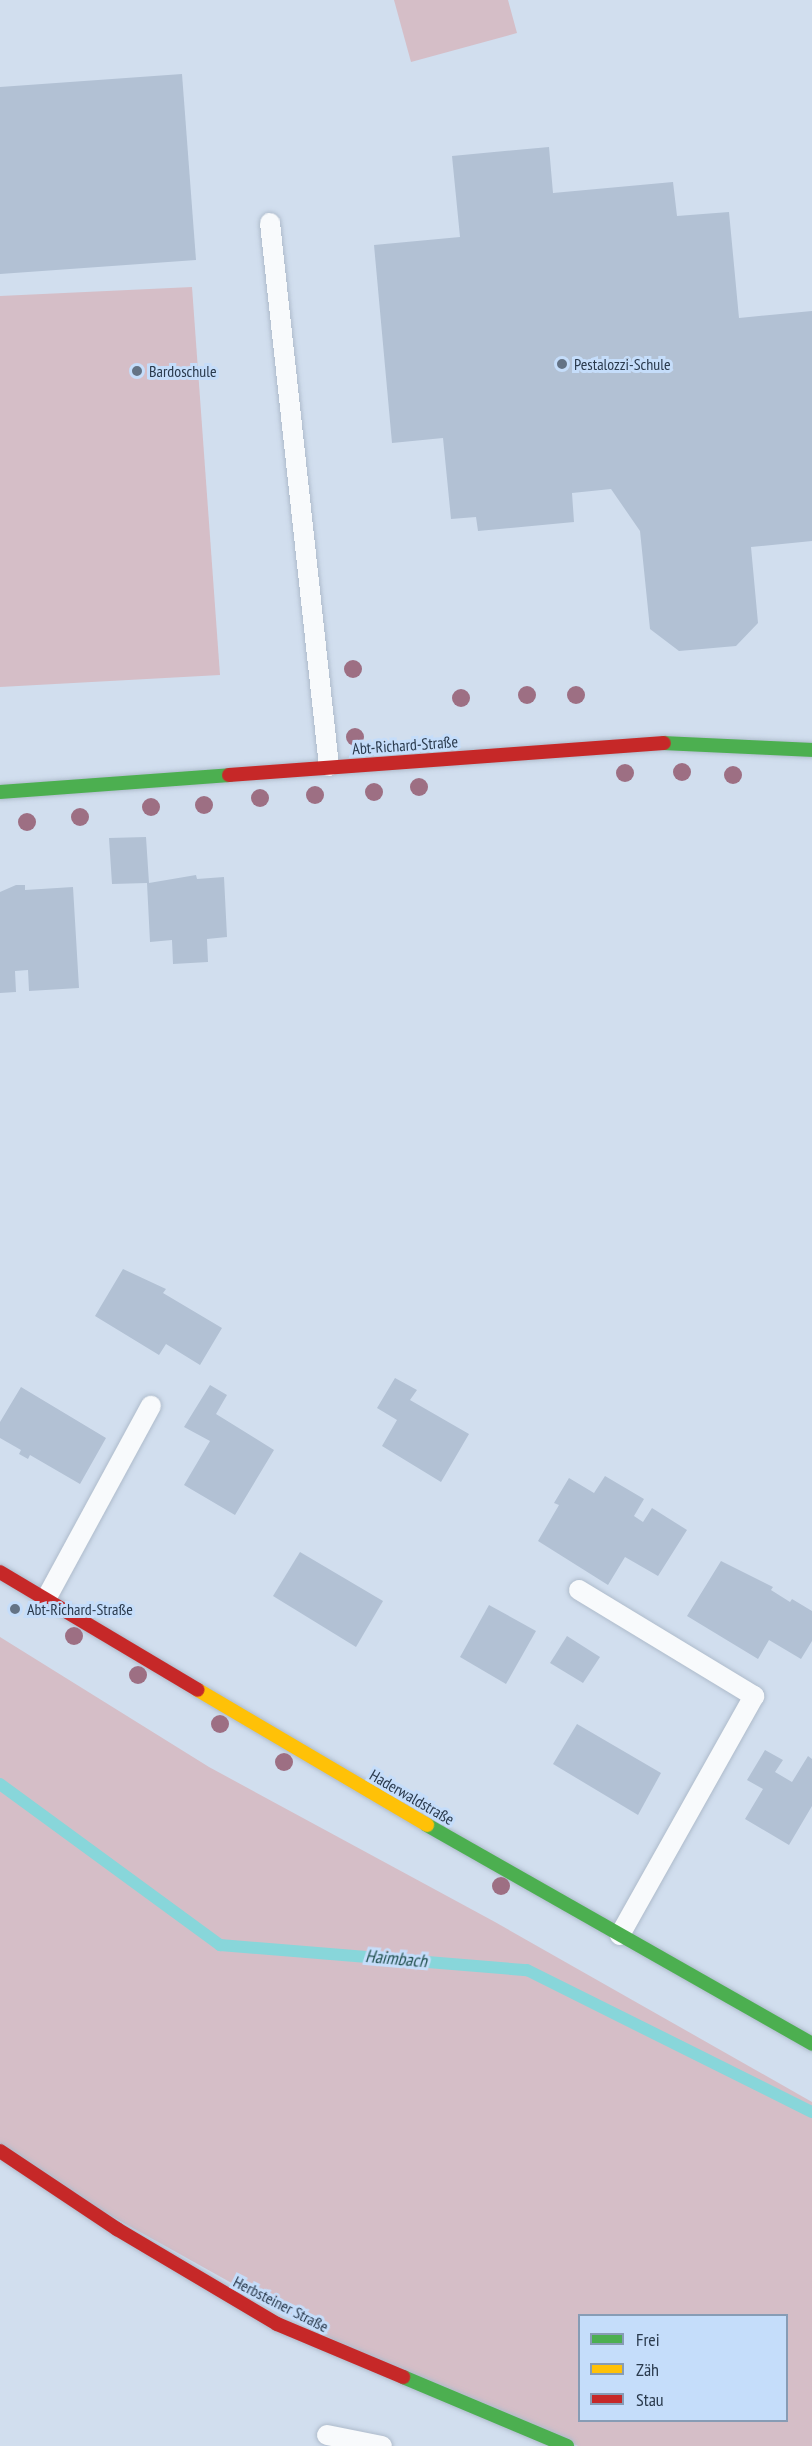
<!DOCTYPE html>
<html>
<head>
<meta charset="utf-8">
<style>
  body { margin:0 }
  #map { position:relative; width:812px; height:2446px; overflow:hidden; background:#d1deee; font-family:"PT Sans Narrow",sans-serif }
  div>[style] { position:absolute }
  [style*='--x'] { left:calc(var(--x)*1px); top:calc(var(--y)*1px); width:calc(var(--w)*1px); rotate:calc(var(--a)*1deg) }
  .green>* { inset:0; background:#d5bec7 }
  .stream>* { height:12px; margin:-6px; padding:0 6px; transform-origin:6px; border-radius:6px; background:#88d6da }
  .building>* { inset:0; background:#b2c1d4 }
  .roads { filter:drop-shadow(0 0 2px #aebbcb) drop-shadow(0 0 2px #aebbcb) }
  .lane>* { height:20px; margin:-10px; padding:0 10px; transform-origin:10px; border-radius:10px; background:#f8fafc }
  .fast>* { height:14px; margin:-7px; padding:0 7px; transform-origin:7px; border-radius:7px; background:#4caf50 }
  .slow>* { height:14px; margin:-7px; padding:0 7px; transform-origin:7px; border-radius:7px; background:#ffc107 }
  .jam>* { height:14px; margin:-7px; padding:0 7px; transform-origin:7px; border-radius:7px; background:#c62828 }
  .trees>* { width:18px; height:18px; margin:-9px; border-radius:50%; background:#9d6f83 }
  .dots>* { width:16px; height:16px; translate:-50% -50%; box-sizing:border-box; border:3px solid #c5ddfa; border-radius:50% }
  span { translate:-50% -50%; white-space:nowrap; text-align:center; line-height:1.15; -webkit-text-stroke:6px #c5ddfa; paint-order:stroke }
  .poi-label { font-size:16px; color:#2a3a4d }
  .left { translate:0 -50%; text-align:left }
  .street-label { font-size:16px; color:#2a3a4d }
  .water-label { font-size:18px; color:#235251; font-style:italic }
  .legend { position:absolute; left:578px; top:2314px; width:210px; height:108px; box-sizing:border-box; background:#c5ddfa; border:2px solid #879cb5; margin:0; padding:8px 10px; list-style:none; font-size:18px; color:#2a3a4d }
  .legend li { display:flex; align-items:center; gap:12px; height:30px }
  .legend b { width:30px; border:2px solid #879cb5 }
</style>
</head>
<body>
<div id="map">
  <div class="green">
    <div style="clip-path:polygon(394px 0,508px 0,517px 33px,411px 62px)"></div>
    <div style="clip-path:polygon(192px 287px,220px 675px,0 687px,0 296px)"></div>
    <div style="clip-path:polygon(evenodd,0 1637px,209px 1767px,495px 1922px,812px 2102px,812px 2446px,578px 2446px,334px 2340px,0 2154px,0 1637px,580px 2316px,786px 2316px,786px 2420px,580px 2420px,580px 2316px)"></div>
  </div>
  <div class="stream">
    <div style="--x:0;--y:1784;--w:273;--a:36.2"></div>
    <div style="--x:220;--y:1945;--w:308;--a:4.7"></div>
    <div style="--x:527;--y:1970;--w:318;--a:26.5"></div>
  </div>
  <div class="building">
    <div style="clip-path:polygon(182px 74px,196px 260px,0 274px,0 87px)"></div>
    <div style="clip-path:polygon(549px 147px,553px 193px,673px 182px,677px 216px,729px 212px,739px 318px,812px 311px,812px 541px,751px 547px,758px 623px,736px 646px,679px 651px,650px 629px,640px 531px,611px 489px,572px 493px,574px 522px,478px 531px,476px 517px,451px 519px,443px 438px,392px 443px,374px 245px,460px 237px,452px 156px)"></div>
    <div style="clip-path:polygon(146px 837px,149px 883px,196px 875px,197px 879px,224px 877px,227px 937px,207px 939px,208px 962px,173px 964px,172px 940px,150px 942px,147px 883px,112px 884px,109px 838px)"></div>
    <div style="clip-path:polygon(16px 885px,25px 885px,25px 890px,73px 887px,79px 988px,29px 991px,28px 970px,15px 971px,16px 992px,0 993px,0 892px)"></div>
    <div style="clip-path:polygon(123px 1269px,166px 1289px,163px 1293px,222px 1328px,200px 1365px,166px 1344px,159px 1355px,95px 1316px)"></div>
    <div style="clip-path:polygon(395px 1378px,417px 1390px,410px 1400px,469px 1434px,441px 1482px,382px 1446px,397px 1420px,377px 1408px)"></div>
    <div style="clip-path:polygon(210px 1385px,227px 1395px,216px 1414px,274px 1450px,235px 1515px,184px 1485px,210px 1441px,184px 1427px)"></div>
    <div style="clip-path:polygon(21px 1387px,106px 1438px,80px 1484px,30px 1455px,28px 1459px,19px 1454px,21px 1450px,0 1438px,0 1422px)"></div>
    <div style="clip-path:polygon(605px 1476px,644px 1499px,634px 1516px,643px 1522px,652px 1508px,687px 1530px,658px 1576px,625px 1557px,608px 1585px,538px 1541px,559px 1505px,554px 1503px,569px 1478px,594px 1493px)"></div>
    <div style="clip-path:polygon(300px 1552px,383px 1601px,356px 1647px,273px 1596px)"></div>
    <div style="clip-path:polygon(721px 1561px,773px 1587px,771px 1590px,790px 1602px,792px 1599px,812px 1611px,812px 1641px,801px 1659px,769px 1640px,758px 1659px,687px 1616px)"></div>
    <div style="clip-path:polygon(489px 1605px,536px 1631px,506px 1684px,460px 1657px)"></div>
    <div style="clip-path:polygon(567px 1636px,600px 1657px,583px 1683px,550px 1663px)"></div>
    <div style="clip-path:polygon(577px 1724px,661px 1773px,638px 1815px,553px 1764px)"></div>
    <div style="clip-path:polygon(765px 1750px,783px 1760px,775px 1772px,792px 1782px,808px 1756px,812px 1759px,812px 1806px,789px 1845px,745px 1819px,763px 1789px,747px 1780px)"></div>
  </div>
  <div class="roads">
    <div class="lane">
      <div style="--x:270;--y:223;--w:546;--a:83.8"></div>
      <div style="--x:579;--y:1590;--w:205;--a:31.2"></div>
      <div style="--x:754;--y:1696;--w:274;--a:119.3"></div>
      <div style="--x:46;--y:1599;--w:220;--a:-61.5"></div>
      <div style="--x:327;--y:2435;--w:56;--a:11.3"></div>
    </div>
    <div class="fast">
      <div style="--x:664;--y:743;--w:148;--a:2.7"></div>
      <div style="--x:0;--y:792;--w:230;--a:-4.2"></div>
      <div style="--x:427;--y:1825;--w:443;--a:29.6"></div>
      <div style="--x:403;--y:2377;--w:178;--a:22.8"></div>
    </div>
    <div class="slow">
      <div style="--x:198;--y:1690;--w:266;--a:30.5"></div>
    </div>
    <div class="jam">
      <div style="--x:229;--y:775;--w:436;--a:-4.2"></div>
      <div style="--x:0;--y:1572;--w:230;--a:30.8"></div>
      <div style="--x:0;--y:2151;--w:141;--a:33.7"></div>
      <div style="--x:117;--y:2229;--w:186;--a:30.7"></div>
      <div style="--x:277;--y:2324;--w:137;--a:22.8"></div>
    </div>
  </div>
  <div class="trees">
    <div style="left:353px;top:669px"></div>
    <div style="left:527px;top:695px"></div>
    <div style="left:576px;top:695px"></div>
    <div style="left:461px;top:698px"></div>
    <div style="left:355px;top:737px"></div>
    <div style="left:682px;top:772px"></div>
    <div style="left:625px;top:773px"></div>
    <div style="left:733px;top:775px"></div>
    <div style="left:419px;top:787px"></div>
    <div style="left:374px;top:792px"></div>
    <div style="left:315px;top:795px"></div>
    <div style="left:260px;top:798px"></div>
    <div style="left:204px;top:805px"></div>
    <div style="left:151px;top:807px"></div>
    <div style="left:80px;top:817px"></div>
    <div style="left:27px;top:822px"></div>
    <div style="left:74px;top:1636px"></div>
    <div style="left:138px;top:1675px"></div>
    <div style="left:220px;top:1724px"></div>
    <div style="left:284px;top:1762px"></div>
    <div style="left:501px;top:1886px"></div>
  </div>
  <div class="dots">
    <div style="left:562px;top:364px;background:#647385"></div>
    <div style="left:137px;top:371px;background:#647385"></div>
    <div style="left:15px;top:1609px;background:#647385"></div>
  </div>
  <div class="poi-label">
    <span class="left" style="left:574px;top:364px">Pestalozzi-Schule</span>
    <span class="left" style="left:149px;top:371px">Bardoschule</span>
    <span class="left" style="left:27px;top:1609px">Abt-Richard-Straße</span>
  </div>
  <div class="street-label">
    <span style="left:405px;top:745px;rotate:-4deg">Abt-Richard-Straße</span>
    <span style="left:412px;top:1797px;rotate:30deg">Haderwaldstraße</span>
    <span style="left:281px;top:2304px;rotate:27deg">Herbsteiner Straße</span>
  </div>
  <div class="water-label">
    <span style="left:396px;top:1959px;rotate:5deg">Haimbach</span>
  </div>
  <ul class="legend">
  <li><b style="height:8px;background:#4caf50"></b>Frei</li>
  <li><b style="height:8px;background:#ffc107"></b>Zäh</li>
  <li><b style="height:8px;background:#c62828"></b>Stau</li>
  </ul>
</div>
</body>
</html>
